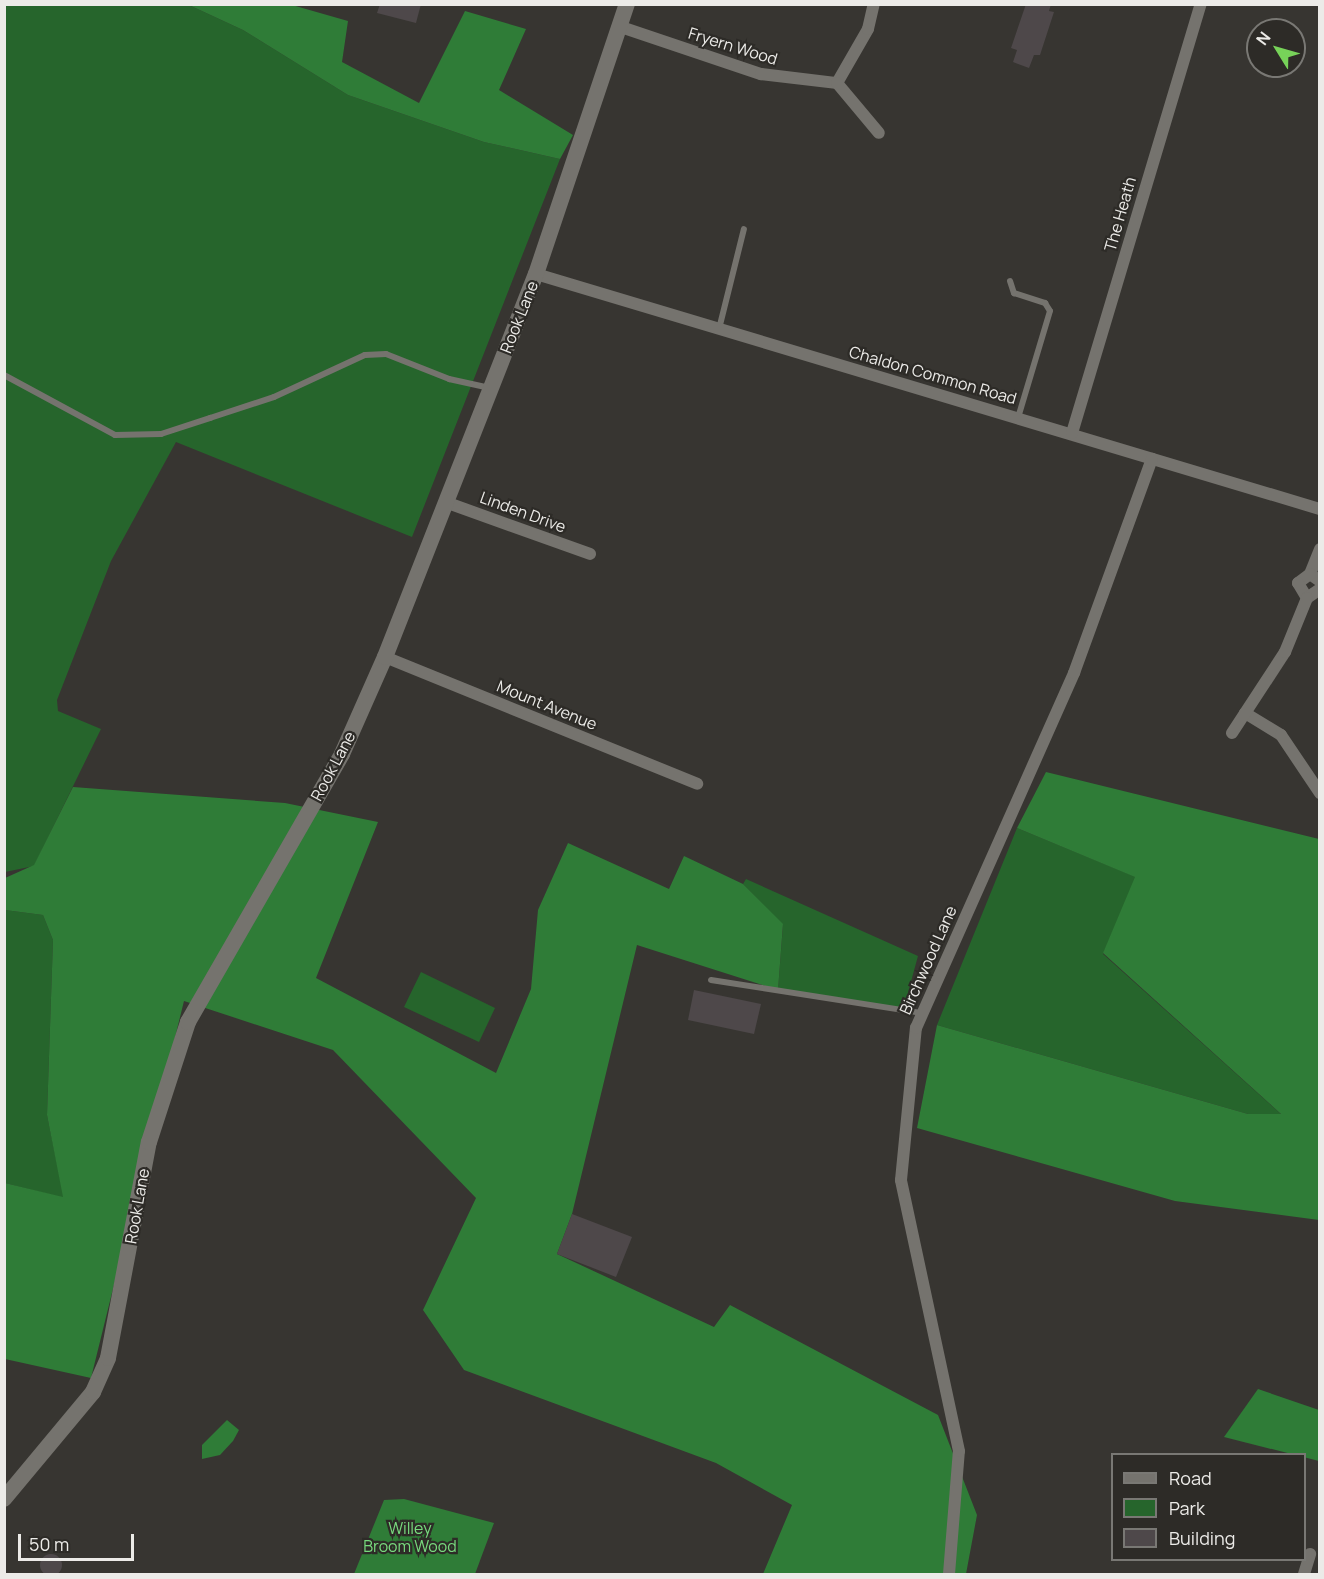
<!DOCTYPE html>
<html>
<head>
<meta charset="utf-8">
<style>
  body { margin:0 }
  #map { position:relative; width:1324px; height:1579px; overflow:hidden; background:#373531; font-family:Manrope,sans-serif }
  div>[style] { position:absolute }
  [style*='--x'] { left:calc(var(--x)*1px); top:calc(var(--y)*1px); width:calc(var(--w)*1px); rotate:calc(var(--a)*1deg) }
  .green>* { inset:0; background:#26652c }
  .forest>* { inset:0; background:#2f7c37 }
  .building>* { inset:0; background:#4e484a }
  .round { border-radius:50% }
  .service>* { height:6px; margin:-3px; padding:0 3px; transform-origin:3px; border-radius:3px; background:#75736e }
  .minor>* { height:12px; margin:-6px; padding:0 6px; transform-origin:6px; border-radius:6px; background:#75736e }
  .secondary>* { height:16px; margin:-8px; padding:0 8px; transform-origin:8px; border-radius:8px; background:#75736e }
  span { translate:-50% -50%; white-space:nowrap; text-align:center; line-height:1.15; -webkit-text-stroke:4.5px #2d2b27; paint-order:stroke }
  .street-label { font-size:16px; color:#ecebe8 }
  .park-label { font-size:16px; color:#78da7e }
  .frame { position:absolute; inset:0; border:6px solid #ecebe8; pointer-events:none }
  .legend { position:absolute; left:1111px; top:1453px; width:195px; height:108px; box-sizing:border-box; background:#2d2b27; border:2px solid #797874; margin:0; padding:8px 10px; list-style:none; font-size:18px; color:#ecebe8 }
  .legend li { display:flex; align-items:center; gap:12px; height:30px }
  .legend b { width:30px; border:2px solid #797874 }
  .north { position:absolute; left:1246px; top:18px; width:60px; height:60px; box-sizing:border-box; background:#2d2b27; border:2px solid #797874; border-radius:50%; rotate:307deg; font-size:16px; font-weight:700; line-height:24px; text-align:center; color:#ecebe8 }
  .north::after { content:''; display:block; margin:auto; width:21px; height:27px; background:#77d259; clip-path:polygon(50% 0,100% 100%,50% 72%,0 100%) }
  .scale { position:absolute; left:18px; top:1534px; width:116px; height:27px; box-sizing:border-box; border:3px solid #ecebe8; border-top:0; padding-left:8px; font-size:18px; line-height:21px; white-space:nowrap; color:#ecebe8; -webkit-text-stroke:4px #2d2b27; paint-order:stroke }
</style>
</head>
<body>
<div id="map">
  <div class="green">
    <div style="clip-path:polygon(4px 5px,189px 5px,243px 30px,348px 95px,484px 142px,560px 159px,412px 537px,176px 442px,111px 561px,57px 700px,58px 711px,101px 729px,34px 866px,5px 872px)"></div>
    <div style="clip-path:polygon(1017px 828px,1136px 877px,1103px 954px,1282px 1115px,1248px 1114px,937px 1025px)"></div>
    <div style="clip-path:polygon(746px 879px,918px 956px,903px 1011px,778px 990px,783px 925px,743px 884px)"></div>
    <div style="clip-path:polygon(5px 910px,43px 915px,53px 940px,47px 1115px,64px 1198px,5px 1183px)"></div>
    <div style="clip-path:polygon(421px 972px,495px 1008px,479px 1042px,404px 1007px)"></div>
  </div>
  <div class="forest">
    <div style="clip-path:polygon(189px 5px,292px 5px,348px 21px,342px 62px,419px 103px,465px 11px,526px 29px,499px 90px,573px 135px,560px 159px,484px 142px,348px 95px,243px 30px)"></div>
    <div style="clip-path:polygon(1046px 772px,1319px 839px,1319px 1220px,1175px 1201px,917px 1128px,937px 1025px,1248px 1114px,1281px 1114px,1103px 953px,1135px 877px,1017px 828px)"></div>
    <div style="clip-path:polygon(73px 787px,285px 803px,378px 822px,316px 978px,496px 1073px,531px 989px,538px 910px,568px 843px,669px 889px,684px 856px,743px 884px,783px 924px,778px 990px,637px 945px,572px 1214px,557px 1254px,714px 1327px,730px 1305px,938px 1415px,977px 1515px,966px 1574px,763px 1574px,792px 1505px,716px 1463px,464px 1370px,423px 1310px,476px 1198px,333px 1050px,184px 1001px,91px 1378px,5px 1359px,5px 1183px,63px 1197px,47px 1115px,53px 940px,43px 915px,5px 910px,5px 878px,34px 865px)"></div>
    <div style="clip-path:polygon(1258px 1389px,1319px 1410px,1319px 1461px,1224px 1437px)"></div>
    <div style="clip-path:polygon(227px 1420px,239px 1430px,233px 1441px,220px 1455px,202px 1459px,202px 1445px)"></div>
    <div style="clip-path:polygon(404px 1499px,494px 1523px,475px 1574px,354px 1574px,384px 1500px)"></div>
  </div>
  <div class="building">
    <div style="clip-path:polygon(380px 4px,421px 4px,416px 23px,377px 13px)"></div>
    <div style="clip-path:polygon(1026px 4px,1051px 4px,1049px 11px,1054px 12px,1040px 55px,1034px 55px,1029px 68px,1013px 62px,1017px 50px,1011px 48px)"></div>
    <div style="clip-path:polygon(694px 990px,761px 1004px,754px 1034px,688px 1020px)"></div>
    <div style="clip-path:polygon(572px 1214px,632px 1237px,616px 1277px,557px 1254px)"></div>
    <div class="round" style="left:40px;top:1554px;width:22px;height:22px"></div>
  </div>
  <div class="service">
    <div style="--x:1010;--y:281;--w:13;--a:72"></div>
    <div style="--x:1014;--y:293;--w:33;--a:18"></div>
    <div style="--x:1045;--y:303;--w:9;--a:58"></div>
    <div style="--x:1050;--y:311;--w:112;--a:106.7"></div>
    <div style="--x:719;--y:329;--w:103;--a:-76"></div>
    <div style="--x:4;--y:375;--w:126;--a:28.4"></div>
    <div style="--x:115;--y:435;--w:46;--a:-1.2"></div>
    <div style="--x:161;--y:434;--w:52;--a:-18.1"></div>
    <div style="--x:210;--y:418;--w:67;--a:-18.2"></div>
    <div style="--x:274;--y:397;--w:100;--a:-24.8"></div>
    <div style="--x:365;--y:355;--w:21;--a:-3"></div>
    <div style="--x:386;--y:354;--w:68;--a:21.6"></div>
    <div style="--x:449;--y:379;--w:42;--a:12.4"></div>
    <div style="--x:711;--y:980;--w:214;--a:8.9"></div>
  </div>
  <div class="minor">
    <div style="--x:621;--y:27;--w:148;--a:18.6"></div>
    <div style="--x:761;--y:74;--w:77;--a:6.8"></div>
    <div style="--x:837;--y:83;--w:62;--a:-60.1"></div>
    <div style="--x:868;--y:29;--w:26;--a:-77"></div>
    <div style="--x:837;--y:83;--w:65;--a:50"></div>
    <div style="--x:536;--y:274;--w:818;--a:16.69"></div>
    <div style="--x:1072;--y:433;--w:448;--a:-73.3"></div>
    <div style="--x:445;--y:502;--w:154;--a:19.7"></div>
    <div style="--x:1310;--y:574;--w:27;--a:-68"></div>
    <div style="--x:1320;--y:581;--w:12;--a:-145"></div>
    <div style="--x:1310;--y:574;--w:15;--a:143"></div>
    <div style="--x:1298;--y:583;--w:17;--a:59"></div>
    <div style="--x:1307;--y:598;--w:16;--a:-35"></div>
    <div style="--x:385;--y:657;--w:337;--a:22.1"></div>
    <div style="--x:1245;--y:713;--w:42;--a:31.4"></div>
    <div style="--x:1281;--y:735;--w:70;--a:56.1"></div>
    <div style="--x:1232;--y:733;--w:97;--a:-56.8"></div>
    <div style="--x:1285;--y:652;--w:58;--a:-67.8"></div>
    <div style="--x:949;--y:1574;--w:123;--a:-85.4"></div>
    <div style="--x:959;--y:1451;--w:277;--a:-102.1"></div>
    <div style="--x:901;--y:1180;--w:153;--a:-84.4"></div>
    <div style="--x:916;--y:1028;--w:389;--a:-66"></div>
    <div style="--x:1074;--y:673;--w:228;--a:-70"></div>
    <div style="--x:1304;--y:1574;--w:21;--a:-73"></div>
  </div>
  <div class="secondary">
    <div style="--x:4;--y:1499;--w:139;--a:-50.2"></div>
    <div style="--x:93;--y:1392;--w:37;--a:-66"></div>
    <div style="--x:108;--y:1358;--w:220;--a:-79.3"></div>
    <div style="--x:149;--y:1142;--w:126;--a:-72"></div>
    <div style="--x:188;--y:1022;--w:309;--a:-60.1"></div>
    <div style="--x:342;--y:754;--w:106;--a:-66.1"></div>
    <div style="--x:385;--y:657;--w:412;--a:-68.5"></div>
    <div style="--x:536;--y:274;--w:285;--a:-71.4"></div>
  </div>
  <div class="street-label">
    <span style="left:733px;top:46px;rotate:17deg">Fryern Wood</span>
    <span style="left:1120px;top:214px;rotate:-74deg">The Heath</span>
    <span style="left:519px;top:317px;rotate:-68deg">Rook Lane</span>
    <span style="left:933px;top:375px;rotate:16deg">Chaldon Common Road</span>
    <span style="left:523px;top:512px;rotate:20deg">Linden Drive</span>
    <span style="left:547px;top:705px;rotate:22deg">Mount Avenue</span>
    <span style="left:333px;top:766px;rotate:-62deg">Rook Lane</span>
    <span style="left:928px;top:960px;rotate:-66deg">Birchwood Lane</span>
    <span style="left:137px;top:1206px;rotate:-80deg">Rook Lane</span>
  </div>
  <div class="park-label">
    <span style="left:410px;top:1537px">Willey<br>Broom Wood</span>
  </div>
  <div class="frame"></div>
  <ul class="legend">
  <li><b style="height:8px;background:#75736e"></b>Road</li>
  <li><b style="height:16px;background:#26652c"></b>Park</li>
  <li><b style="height:16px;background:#4e484a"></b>Building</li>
  </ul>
  <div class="north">N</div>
  <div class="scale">50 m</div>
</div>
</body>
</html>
